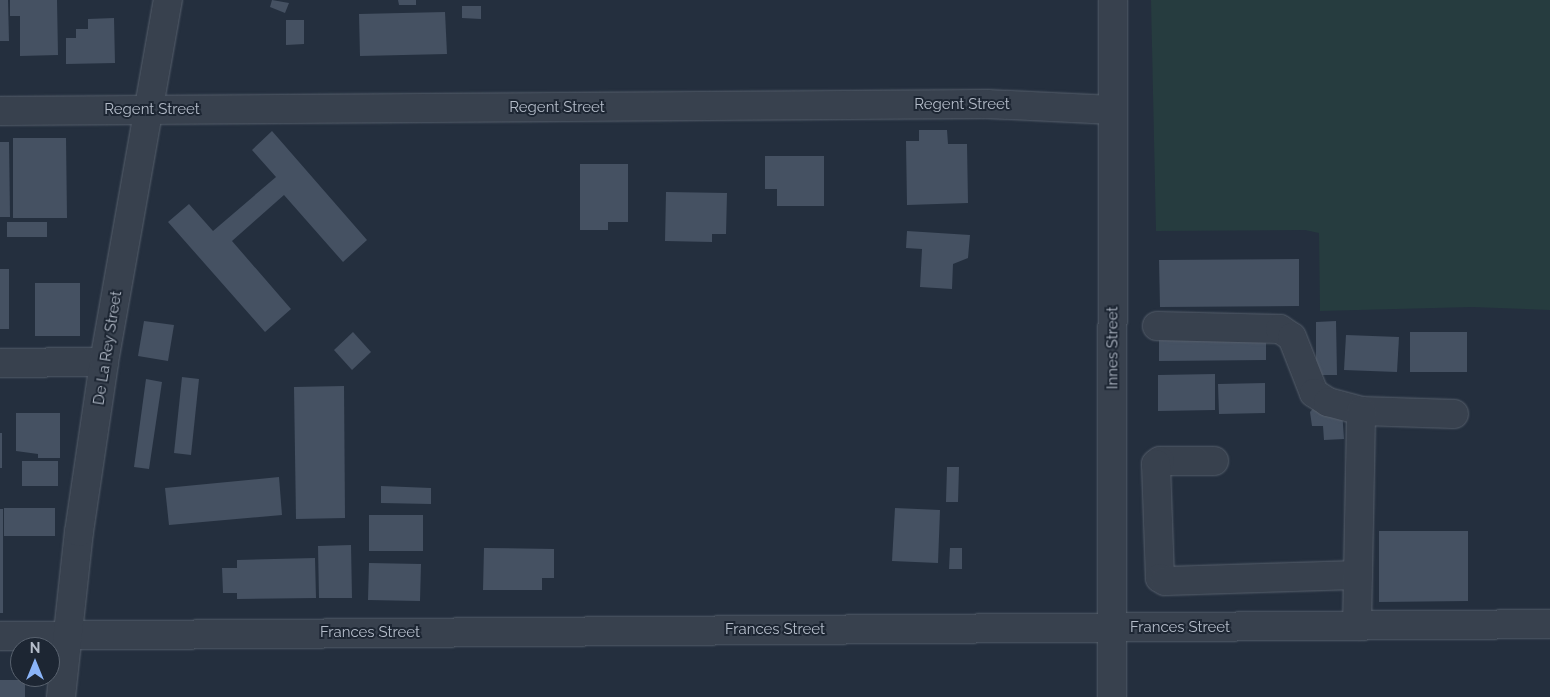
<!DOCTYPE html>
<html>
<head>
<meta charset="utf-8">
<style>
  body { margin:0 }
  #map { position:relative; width:1550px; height:697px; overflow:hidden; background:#242f3e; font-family:Raleway,sans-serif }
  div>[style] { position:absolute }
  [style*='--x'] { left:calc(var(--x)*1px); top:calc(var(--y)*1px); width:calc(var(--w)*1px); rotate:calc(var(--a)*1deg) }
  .green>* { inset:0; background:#263c3f }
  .building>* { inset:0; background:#455162 }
  .roads { filter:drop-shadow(0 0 1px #565f6c) drop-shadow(0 0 1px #565f6c) }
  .minor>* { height:28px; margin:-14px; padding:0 14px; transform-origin:14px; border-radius:14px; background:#38414e }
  span { translate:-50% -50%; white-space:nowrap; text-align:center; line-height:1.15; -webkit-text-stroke:4px #1d2633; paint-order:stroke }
  .street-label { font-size:15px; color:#b4bcc9 }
  .north { position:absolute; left:10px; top:637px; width:50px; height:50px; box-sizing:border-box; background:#1d2633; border:1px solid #59626f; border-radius:50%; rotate:0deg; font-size:14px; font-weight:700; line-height:20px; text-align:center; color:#b4bcc9 }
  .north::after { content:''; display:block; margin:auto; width:18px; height:22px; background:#8ab4f8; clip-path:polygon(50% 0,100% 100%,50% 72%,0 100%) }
</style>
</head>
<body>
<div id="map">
  <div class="green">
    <div style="clip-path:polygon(1151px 0,1550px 0,1550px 310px,1472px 307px,1320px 311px,1319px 233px,1305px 230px,1156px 231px)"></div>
  </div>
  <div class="building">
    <div style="clip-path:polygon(0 0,8px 0,9px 41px,0 41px)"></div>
    <div style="clip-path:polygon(10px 0,57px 0,58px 55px,20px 56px,20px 16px,10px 16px)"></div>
    <div style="clip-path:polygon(272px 0,289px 3px,285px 13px,270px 7px)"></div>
    <div style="clip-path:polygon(398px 0,416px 0,416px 5px,399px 5px)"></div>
    <div style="clip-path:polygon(462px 6px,481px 6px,481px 19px,462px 18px)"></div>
    <div style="clip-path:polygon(445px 12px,447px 54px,360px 56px,359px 14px)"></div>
    <div style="clip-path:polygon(114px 18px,115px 63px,66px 64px,66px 38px,76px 38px,76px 29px,88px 29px,88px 19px)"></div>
    <div style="clip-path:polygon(286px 20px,304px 20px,304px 44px,286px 45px)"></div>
    <div style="clip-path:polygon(919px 130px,947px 130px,948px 144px,967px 144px,968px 203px,907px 205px,906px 141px,919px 141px)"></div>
    <div style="clip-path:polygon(272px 131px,367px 240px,343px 262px,284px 195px,232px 241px,291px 309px,265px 332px,168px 222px,189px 204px,213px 231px,276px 177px,252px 150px)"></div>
    <div style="clip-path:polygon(13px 138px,66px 138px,67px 218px,13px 218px)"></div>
    <div style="clip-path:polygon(0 142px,9px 142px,10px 217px,0 217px)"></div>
    <div style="clip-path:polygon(765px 156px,824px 156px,824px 206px,777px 206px,777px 189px,765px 189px)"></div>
    <div style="clip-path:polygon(580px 164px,628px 164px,628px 222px,608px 222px,608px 230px,580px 230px)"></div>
    <div style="clip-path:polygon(666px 192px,727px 193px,726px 234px,712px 234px,712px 242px,665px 241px)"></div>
    <div style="clip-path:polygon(7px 222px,47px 222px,47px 237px,7px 237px)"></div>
    <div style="clip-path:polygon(907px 231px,970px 235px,968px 258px,953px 264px,952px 289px,920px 287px,922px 249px,906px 248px)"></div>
    <div style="clip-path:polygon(1299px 259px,1299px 306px,1160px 307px,1159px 260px)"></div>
    <div style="clip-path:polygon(0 269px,9px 269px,9px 329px,0 329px)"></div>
    <div style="clip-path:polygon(35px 283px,80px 283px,80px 336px,35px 336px)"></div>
    <div style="clip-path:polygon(144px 321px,174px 325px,168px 361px,138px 356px)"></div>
    <div style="clip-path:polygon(1336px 321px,1337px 375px,1316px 375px,1316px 322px)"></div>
    <div style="clip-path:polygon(353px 332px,371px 352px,352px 370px,334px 350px)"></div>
    <div style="clip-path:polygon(1410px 332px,1467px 332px,1467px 372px,1410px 372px)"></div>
    <div style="clip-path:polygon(1346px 335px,1399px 337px,1397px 372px,1344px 370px)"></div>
    <div style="clip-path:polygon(1266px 339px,1266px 360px,1159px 361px,1159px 340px)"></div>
    <div style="clip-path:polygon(1215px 374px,1215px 410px,1158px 411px,1158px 375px)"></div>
    <div style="clip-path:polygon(182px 377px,199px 379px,191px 455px,174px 453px)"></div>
    <div style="clip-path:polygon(146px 379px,162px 382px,149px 469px,134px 467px)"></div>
    <div style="clip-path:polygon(1265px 383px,1265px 413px,1219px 414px,1218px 384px)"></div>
    <div style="clip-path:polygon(344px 386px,345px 518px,296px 519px,294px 387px)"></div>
    <div style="clip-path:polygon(1317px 404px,1342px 410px,1344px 439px,1324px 440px,1323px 426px,1312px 426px,1310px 412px)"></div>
    <div style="clip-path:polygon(16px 413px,60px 413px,60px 458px,38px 458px,38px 454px,16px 451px)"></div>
    <div style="clip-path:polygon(0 433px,2px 433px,2px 468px,0 468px)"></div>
    <div style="clip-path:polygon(22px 461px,58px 461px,58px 486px,22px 486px)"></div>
    <div style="clip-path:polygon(947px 467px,959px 467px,958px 502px,946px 502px)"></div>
    <div style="clip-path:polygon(279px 477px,282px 515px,169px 525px,165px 488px)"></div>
    <div style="clip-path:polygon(381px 486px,431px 488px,431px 504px,381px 503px)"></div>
    <div style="clip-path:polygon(4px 508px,55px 508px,55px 536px,4px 536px)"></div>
    <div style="clip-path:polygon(895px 508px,940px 510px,938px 563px,892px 561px)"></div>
    <div style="clip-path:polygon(0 509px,3px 509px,3px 613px,0 613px)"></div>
    <div style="clip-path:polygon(369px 515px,423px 515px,423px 551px,369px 551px)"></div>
    <div style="clip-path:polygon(1379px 531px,1468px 531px,1468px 601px,1379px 602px)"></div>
    <div style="clip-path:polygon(351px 545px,352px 598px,319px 598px,318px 546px)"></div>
    <div style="clip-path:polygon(484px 548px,554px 549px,554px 578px,542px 578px,542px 590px,483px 590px)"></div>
    <div style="clip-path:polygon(950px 548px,962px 548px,962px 569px,949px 569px)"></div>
    <div style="clip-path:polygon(315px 558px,316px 598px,237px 599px,237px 593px,223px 593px,222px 568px,237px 568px,237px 560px)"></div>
    <div style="clip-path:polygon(369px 563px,421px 564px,420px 601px,368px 600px)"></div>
    <div style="clip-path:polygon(0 680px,25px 680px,25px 697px,0 697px)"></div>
  </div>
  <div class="roads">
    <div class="minor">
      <div style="--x:0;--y:111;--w:987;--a:-0.41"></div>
      <div style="--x:987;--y:104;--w:126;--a:2.7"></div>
      <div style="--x:1157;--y:326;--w:123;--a:1.4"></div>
      <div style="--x:1280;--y:329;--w:14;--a:34"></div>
      <div style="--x:1292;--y:337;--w:60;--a:68.6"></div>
      <div style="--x:1314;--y:393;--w:17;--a:33"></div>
      <div style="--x:1328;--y:402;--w:34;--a:15"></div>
      <div style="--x:1361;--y:411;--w:93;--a:1.8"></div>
      <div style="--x:0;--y:363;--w:104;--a:-0.6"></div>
      <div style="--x:1214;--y:461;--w:54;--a:180"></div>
      <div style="--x:1160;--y:461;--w:5;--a:143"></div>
      <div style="--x:1156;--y:464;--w:114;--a:88"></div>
      <div style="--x:1160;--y:578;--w:6;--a:31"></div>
      <div style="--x:1165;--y:581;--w:193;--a:-1.8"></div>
      <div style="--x:1357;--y:626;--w:215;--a:-88.9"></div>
      <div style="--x:0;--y:636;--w:1550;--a:-0.44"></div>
      <div style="--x:61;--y:697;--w:166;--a:-83.8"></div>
      <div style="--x:79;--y:532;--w:172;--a:-81.6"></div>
      <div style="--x:104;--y:362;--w:368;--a:-80"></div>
      <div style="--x:1112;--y:697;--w:697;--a:-89.92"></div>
    </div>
  </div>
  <div class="street-label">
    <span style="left:962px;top:105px">Regent Street</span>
    <span style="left:557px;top:108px">Regent Street</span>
    <span style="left:152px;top:110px">Regent Street</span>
    <span style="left:108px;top:348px;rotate:-81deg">De La Rey Street</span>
    <span style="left:1113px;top:348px;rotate:-90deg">Innes Street</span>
    <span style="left:1180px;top:628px">Frances Street</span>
    <span style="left:775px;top:630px">Frances Street</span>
    <span style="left:370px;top:633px">Frances Street</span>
  </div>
  <div class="north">N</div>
</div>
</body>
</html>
